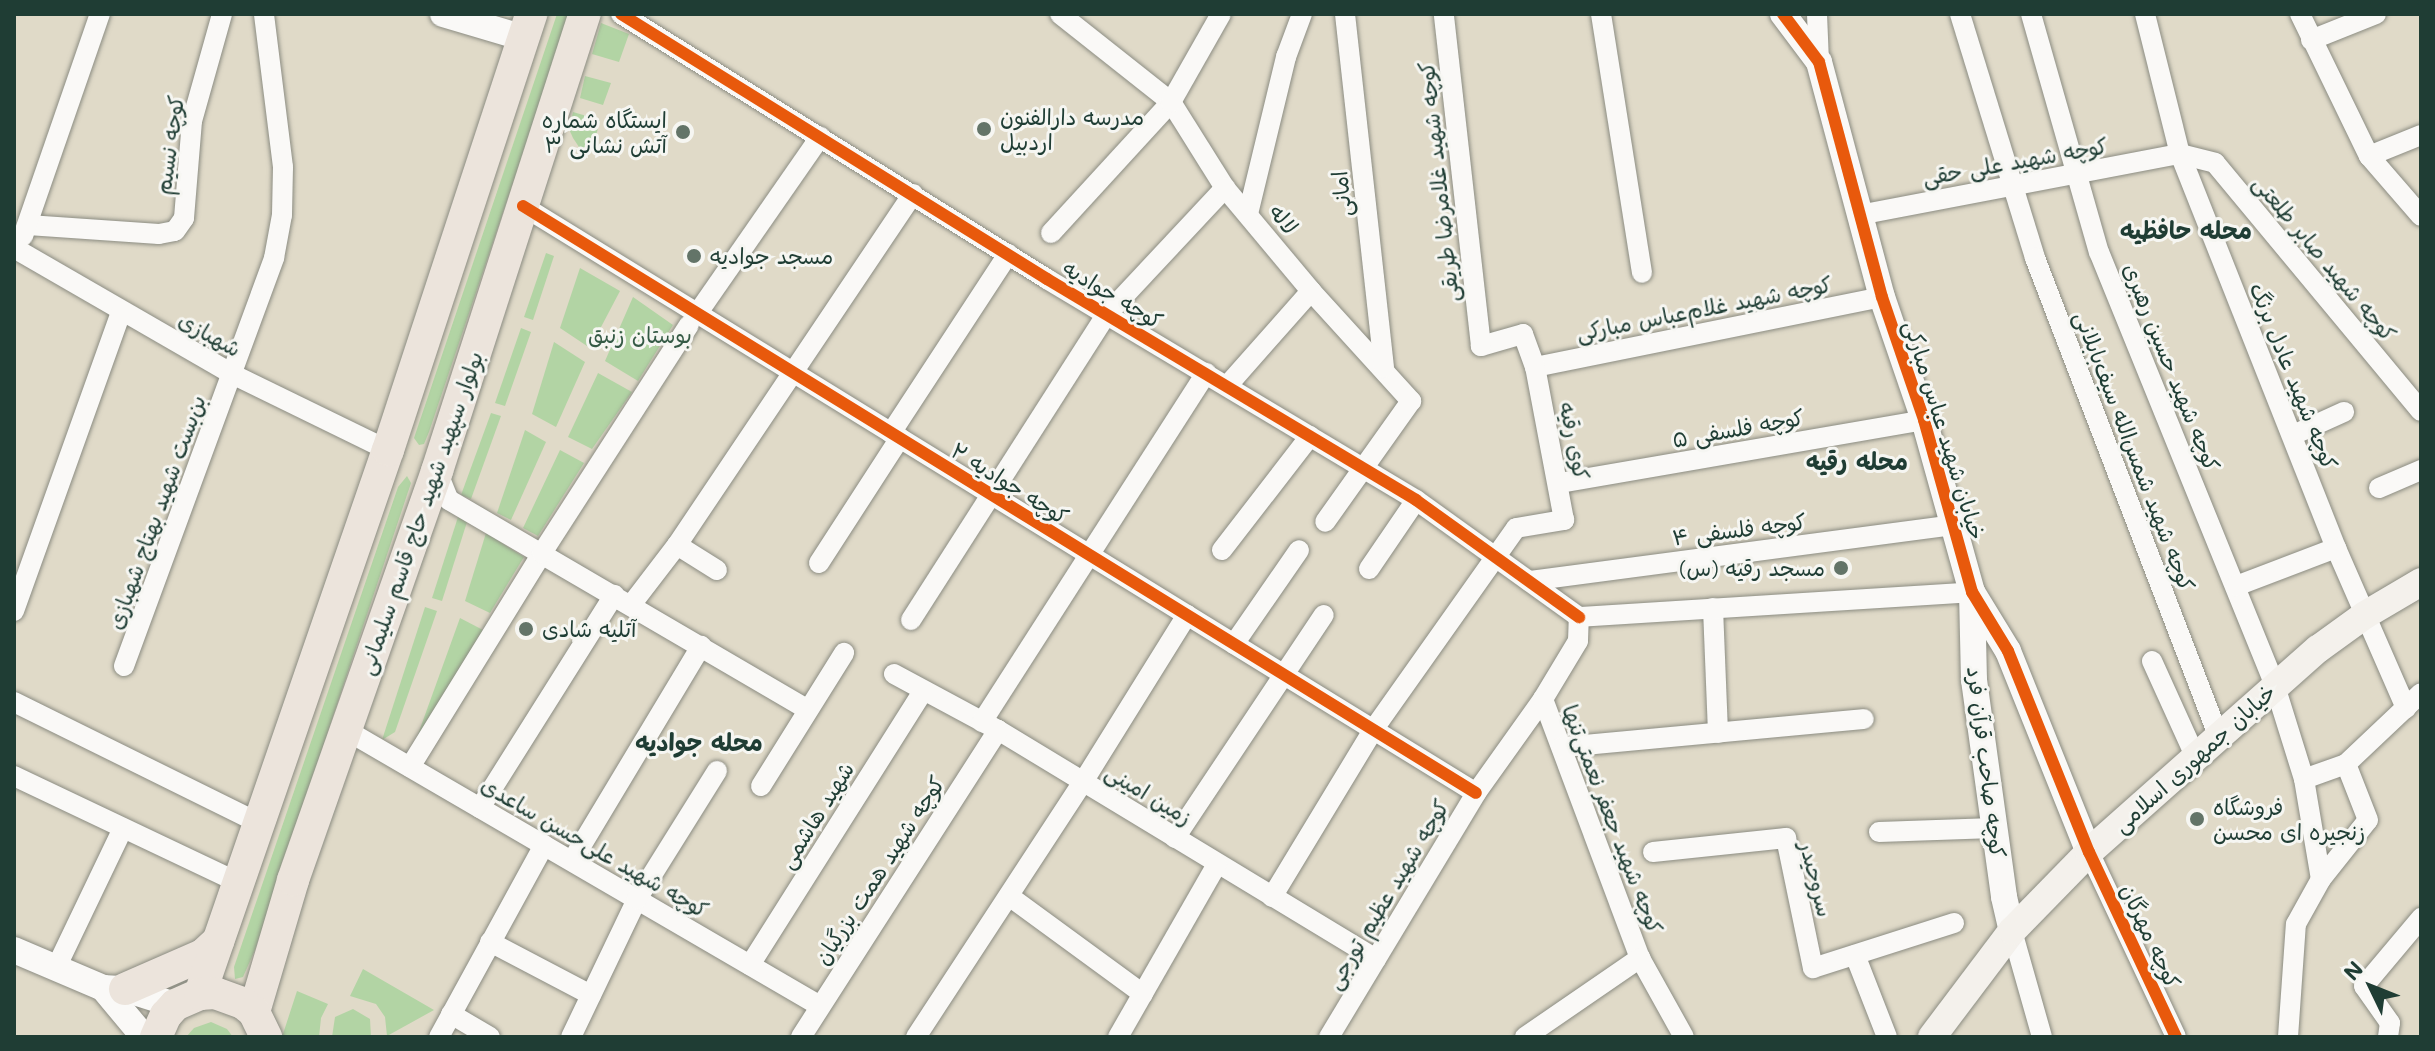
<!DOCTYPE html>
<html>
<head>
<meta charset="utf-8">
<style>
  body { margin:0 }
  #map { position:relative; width:2435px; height:1051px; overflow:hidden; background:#e0dac8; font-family:Mali,"Playpen Sans Arabic",sans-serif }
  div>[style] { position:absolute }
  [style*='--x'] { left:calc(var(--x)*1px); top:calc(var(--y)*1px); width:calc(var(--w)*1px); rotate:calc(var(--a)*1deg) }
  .green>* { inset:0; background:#b2d4a4 }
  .roads { filter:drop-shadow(0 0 2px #8b8c82) drop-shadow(0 0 2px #8b8c82) }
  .minor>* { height:20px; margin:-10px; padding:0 10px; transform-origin:10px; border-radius:10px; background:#faf9f7 }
  .tertiary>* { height:26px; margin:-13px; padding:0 13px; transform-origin:13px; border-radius:13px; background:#faf9f7 }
  .secondary>* { height:28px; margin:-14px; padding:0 14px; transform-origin:14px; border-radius:14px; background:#f4f1ec }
  .primary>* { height:32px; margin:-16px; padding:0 16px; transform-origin:16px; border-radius:16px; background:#ece4dc }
  .cycleway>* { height:12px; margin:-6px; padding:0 6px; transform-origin:6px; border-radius:6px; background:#e8590c }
  .dots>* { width:22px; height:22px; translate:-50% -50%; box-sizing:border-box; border:4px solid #f6f6f2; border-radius:50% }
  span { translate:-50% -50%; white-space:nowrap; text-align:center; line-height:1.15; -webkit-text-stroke:6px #f6f6f2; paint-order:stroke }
  .poi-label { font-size:22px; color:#1f3d34 }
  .left { translate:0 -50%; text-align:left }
  .right { translate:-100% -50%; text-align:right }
  .street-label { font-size:22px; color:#1f3d34 }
  .park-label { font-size:22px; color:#355a45 }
  .neighbourhood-label { font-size:24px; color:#1f3d34; font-weight:700 }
  .frame { position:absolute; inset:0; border:16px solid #1f3d34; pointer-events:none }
  .north { position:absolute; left:2331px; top:947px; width:80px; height:80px; -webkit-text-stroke:6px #f6f6f2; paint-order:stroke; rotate:313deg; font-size:22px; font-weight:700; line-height:32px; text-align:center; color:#1f3d34 }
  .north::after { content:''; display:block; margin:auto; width:28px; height:36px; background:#1f3d34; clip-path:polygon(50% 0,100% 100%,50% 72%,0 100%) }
</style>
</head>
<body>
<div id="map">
  <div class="green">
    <div style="clip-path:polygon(557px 14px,570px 14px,429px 432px,424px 444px,419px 445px,414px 438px)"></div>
    <div style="clip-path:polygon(601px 23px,629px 34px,619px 62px,592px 54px)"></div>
    <div style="clip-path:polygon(585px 76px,611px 83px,603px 105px,580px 98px)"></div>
    <div style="clip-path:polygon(573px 112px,600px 120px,592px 152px,579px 147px,573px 138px,569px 129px)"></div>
    <div style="clip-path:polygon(546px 253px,554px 256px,533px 320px,524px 317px)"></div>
    <div style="clip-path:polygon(580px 268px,620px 291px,590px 348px,560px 328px)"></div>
    <div style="clip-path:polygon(633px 297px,673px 325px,638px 381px,605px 361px)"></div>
    <div style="clip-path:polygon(521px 328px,531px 332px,505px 406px,495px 403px)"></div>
    <div style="clip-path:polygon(554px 342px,585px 362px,556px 427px,532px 414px)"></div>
    <div style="clip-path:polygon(598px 373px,632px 392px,592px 449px,568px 437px)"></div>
    <div style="clip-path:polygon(491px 413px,501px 416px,471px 499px,461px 495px)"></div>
    <div style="clip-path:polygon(525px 430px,546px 442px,511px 520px,497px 513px)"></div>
    <div style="clip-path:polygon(560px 450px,584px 463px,538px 536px,523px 528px)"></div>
    <div style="clip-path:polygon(407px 476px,411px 483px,255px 950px,243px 977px,235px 979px,234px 967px,398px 487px)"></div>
    <div style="clip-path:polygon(458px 517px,467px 522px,442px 601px,432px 598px)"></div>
    <div style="clip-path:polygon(486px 533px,524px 557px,490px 613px,465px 601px)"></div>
    <div style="clip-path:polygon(425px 607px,437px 611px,395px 732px,382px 740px)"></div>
    <div style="clip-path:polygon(460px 618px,483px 630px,417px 737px)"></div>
    <div style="clip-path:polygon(363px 969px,434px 1010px,387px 1036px,385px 1017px,376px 1004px,350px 996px)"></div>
    <div style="clip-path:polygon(297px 991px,328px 1004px,321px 1018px,319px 1037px,282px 1037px)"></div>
    <div style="clip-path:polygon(353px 1009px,370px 1019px,371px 1037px,332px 1037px,335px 1017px)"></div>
    <div style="clip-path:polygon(211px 1022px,227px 1029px,233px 1037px,186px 1037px,194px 1028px)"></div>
  </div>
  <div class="roads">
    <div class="minor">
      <div style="--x:621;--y:14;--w:502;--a:31.88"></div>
      <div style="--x:1047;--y:279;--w:430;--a:30.9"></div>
      <div style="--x:1416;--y:500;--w:201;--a:35.7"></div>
      <div style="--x:1060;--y:14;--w:142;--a:38.4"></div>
      <div style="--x:1171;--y:102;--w:102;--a:57.9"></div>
      <div style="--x:1225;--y:188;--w:134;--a:50.1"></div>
      <div style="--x:1311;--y:291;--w:149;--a:47.7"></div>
      <div style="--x:1411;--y:401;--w:148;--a:125.4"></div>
      <div style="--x:1345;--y:14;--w:356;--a:83.7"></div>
      <div style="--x:1601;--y:14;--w:262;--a:81"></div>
      <div style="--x:1817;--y:14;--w:48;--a:87.6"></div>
      <div style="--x:1960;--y:14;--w:255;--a:72.9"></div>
      <div style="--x:2035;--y:258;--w:511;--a:69.01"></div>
      <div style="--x:2031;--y:14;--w:248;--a:74.1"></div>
      <div style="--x:2099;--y:252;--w:468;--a:67.9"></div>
      <div style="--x:2275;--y:686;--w:97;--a:72.7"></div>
      <div style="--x:2304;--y:779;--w:101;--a:80.4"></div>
      <div style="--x:2145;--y:14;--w:144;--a:76"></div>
      <div style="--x:2180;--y:154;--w:424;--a:68.4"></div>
      <div style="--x:2336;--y:548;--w:175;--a:66.4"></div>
      <div style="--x:2300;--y:14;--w:158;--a:64.1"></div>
      <div style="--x:2369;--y:156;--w:79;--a:49.1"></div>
      <div style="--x:2311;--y:40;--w:70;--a:-21.8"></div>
      <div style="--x:2369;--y:156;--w:56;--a:-22"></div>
      <div style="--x:523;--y:206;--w:1119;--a:31.63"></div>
      <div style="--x:1248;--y:214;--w:162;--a:-76.4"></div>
      <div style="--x:1286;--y:57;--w:46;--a:-69.6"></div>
      <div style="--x:1859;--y:215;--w:327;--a:-10.8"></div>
      <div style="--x:2180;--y:154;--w:36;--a:14"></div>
      <div style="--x:2215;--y:163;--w:322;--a:50.3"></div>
      <div style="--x:28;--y:225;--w:131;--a:3.9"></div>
      <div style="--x:159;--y:234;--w:16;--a:-11"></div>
      <div style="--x:175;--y:231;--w:16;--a:-55"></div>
      <div style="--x:184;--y:218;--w:97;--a:-85.3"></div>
      <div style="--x:192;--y:121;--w:111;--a:-74.3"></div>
      <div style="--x:1051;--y:233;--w:178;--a:-47.5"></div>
      <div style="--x:1171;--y:102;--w:101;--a:-60.4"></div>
      <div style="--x:23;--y:236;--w:235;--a:-70.9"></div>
      <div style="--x:14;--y:248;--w:252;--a:30"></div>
      <div style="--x:232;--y:374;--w:174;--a:26"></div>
      <div style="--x:697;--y:314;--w:216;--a:-55.2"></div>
      <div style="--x:1535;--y:367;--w:354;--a:-11.4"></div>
      <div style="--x:1227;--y:386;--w:127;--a:-48.5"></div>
      <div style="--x:891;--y:433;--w:214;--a:-56.8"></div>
      <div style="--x:2293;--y:435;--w:56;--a:-24.3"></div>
      <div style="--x:437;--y:471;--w:31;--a:68"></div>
      <div style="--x:449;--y:500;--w:415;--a:30.3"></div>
      <div style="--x:1560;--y:483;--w:369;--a:-9.8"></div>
      <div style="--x:2379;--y:488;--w:46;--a:-23.2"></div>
      <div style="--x:677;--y:545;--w:47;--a:32"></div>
      <div style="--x:1222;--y:550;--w:144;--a:-52.3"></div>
      <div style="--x:819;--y:563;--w:149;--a:-57.1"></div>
      <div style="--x:1369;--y:569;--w:83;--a:-55.7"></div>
      <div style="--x:1529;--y:581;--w:431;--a:-7.5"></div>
      <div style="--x:2236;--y:586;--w:107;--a:-20.8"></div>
      <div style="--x:631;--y:605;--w:76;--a:-52.5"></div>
      <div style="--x:677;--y:545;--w:423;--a:-56.1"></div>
      <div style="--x:1713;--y:608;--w:125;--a:87.7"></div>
      <div style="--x:14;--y:611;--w:318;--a:-70.3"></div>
      <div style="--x:1579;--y:617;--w:394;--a:-3.6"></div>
      <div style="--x:911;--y:620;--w:363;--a:-57.4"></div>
      <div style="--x:1107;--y:314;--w:173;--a:-46.9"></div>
      <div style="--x:1234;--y:644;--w:114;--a:-55.3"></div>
      <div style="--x:2152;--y:661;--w:104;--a:65.6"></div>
      <div style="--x:124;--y:666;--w:435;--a:-69.8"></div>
      <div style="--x:274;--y:258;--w:44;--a:-79.5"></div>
      <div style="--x:282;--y:215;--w:48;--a:-88.8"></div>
      <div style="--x:283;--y:167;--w:154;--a:-97.1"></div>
      <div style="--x:894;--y:674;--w:118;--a:28.3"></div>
      <div style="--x:998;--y:730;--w:442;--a:31.2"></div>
      <div style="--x:1543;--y:699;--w:277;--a:69.5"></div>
      <div style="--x:1640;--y:958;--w:90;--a:60.9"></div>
      <div style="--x:14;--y:702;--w:273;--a:26.3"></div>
      <div style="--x:982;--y:722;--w:415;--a:-57.3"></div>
      <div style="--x:346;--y:730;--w:548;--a:30.21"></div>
      <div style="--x:1562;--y:747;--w:303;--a:-5.3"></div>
      <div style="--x:410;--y:767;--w:251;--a:-58.3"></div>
      <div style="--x:542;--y:553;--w:271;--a:-57.2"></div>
      <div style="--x:14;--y:776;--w:249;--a:25.4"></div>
      <div style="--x:2304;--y:779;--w:45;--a:-19.7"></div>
      <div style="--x:2346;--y:764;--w:103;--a:-43.4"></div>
      <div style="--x:761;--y:786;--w:157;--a:-58"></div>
      <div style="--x:480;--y:808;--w:252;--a:-57.8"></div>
      <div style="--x:1879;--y:832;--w:115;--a:-2"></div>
      <div style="--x:1175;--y:838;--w:268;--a:-56.3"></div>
      <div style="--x:1653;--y:852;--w:134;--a:-6"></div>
      <div style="--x:1786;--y:838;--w:133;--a:78.3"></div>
      <div style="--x:1813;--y:968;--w:148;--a:-17.7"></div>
      <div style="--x:2089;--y:852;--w:204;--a:64.8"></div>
      <div style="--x:572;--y:861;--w:251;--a:-59"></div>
      <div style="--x:1009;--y:896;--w:166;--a:36.2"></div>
      <div style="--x:1272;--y:897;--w:195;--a:-58.8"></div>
      <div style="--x:1373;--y:730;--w:247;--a:-54.7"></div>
      <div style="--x:1516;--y:528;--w:49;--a:-9.5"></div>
      <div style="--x:1564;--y:520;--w:156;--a:-100.7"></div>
      <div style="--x:1535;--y:367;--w:35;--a:-110"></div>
      <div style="--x:1523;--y:334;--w:44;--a:164.1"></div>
      <div style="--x:1481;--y:346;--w:334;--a:-96.4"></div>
      <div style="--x:2012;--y:931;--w:110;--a:74.2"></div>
      <div style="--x:490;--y:942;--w:114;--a:27.7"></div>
      <div style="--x:1855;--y:955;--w:88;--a:68.7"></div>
      <div style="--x:750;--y:965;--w:324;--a:-57.7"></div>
      <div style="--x:56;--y:968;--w:155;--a:-64.4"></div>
      <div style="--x:451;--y:1014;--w:45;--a:30.5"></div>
      <div style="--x:439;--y:1037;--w:219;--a:-61.3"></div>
      <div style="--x:571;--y:1037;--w:153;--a:-64.4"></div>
      <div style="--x:637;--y:899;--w:151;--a:-58"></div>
      <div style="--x:801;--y:1037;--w:365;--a:-57.3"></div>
      <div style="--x:916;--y:1037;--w:305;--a:-56.8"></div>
      <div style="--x:1083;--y:782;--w:197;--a:-58.1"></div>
      <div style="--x:1118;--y:1037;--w:199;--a:-60.2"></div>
      <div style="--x:1329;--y:1037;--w:285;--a:-58.9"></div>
      <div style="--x:1476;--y:793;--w:115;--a:-54.5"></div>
      <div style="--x:1543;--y:699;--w:68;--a:-58.9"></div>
      <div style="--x:1578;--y:641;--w:24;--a:-88"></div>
      <div style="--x:1525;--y:1037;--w:140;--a:-34.5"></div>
      <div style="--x:2288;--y:1037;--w:113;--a:-86"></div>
      <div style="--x:2296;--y:924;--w:51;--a:-60.9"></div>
      <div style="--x:2321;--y:879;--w:75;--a:-51.5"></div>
      <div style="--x:2368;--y:820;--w:60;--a:-111.4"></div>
      <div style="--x:2388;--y:1037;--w:14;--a:-82"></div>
      <div style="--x:2390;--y:1023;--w:45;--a:-125.1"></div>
      <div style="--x:2364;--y:986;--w:89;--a:-50"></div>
    </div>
    <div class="tertiary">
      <div style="--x:443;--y:14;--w:84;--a:16.5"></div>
      <div style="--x:1783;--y:14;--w:60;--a:53.1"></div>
      <div style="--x:1819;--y:62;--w:243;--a:75"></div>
      <div style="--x:1882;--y:297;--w:130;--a:71.1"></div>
      <div style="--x:1924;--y:420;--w:179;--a:74.4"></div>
      <div style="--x:1972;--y:592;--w:69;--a:58.6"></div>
      <div style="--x:2008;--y:651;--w:217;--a:68.1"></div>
      <div style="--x:1972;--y:592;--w:88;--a:88.7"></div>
      <div style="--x:1974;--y:680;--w:219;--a:82.1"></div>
      <div style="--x:2004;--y:897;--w:35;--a:77"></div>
      <div style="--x:14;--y:950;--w:97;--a:23.1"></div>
      <div style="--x:103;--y:988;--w:22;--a:3"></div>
      <div style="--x:125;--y:989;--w:52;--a:17.7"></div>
      <div style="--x:103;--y:988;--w:64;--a:50.1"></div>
    </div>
    <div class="secondary">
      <div style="--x:1932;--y:1037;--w:133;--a:-53"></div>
      <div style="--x:2012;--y:931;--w:110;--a:-45.7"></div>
      <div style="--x:2089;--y:852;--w:306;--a:-41.6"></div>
      <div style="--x:2318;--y:649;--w:58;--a:-35.9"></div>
      <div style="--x:2365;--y:615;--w:65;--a:-30.5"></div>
    </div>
    <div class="primary">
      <div style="--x:125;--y:989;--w:85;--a:-23.6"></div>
      <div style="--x:203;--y:955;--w:21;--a:-43"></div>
      <div style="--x:200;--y:994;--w:576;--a:-70.94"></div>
      <div style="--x:388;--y:450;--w:459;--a:-71.8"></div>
      <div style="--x:254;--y:1012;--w:138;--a:-73.5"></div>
      <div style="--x:293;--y:880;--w:434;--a:-70.6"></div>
      <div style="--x:437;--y:471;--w:480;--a:-72.1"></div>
      <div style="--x:156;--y:1037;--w:24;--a:-66"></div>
      <div style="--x:166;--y:1015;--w:13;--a:-48"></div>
      <div style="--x:175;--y:1005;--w:27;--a:-24"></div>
      <div style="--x:200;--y:994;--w:15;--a:-4"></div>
      <div style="--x:215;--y:993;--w:30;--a:20"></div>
      <div style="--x:243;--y:1003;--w:14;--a:39"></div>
      <div style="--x:254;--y:1012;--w:28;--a:64"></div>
    </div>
  </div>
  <div class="cycleway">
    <div style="--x:621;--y:14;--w:502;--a:31.88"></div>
    <div style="--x:1047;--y:279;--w:430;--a:30.9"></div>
    <div style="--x:1416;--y:500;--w:201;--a:35.7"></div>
    <div style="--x:1783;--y:14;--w:60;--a:53.1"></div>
    <div style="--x:1819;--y:62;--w:243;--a:75"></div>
    <div style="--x:1882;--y:297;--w:130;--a:71.1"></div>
    <div style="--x:1924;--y:420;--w:179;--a:74.4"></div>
    <div style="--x:1972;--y:592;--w:69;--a:58.6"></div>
    <div style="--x:2008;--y:651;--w:217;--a:68.1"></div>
    <div style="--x:2089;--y:852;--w:204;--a:64.8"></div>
    <div style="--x:523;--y:206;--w:1119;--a:31.63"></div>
  </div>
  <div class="dots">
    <div style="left:984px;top:129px;background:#637468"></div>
    <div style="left:683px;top:132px;background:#637468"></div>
    <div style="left:694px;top:256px;background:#637468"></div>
    <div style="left:1841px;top:568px;background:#637468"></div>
    <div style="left:526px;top:629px;background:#637468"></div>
    <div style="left:2197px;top:819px;background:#637468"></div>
  </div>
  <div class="poi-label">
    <span class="left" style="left:1000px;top:129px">مدرسه دارالفنون<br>اردبیل</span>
    <span class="right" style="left:667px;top:132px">ایستگاه شماره<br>۳ آتش نشانی</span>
    <span class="left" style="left:710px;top:256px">مسجد جوادیه</span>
    <span class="right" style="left:1825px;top:568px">مسجد رقیه (س)</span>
    <span class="left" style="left:542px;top:629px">آتلیه شادی</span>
    <span class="left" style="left:2213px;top:819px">فروشگاه<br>زنجیره ای محسن</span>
  </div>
  <div class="street-label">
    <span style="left:169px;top:145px;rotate:-82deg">کوچه نسیم</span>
    <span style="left:2015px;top:161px;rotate:-10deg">کوچه شهید علی حقی</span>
    <span style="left:1438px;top:182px;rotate:-96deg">کوچه شهید غلامرضا طریقی</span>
    <span style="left:1341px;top:194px;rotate:-96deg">امانی</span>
    <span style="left:1284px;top:219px;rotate:51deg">لاله</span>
    <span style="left:2325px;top:258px;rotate:50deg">کوچه شهید صابر طلعتی</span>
    <span style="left:1113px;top:294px;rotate:31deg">کوچه جوادیه</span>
    <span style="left:1704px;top:308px;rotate:-11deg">کوچه شهید غلام‌عباس مبارکی</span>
    <span style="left:210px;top:334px;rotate:29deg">شهبازی</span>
    <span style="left:2172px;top:367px;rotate:68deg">کوچه شهید حسین رهبری</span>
    <span style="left:2294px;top:376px;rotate:68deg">کوچه شهید عادل برنگ</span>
    <span style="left:1738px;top:428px;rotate:-10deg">کوچه فلسفی ۵</span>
    <span style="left:1945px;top:430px;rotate:73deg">خیابان شهید عباس مبارکی</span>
    <span style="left:1575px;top:441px;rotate:79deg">کوی رقیه</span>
    <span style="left:2135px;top:451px;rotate:69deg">کوچه شهید شمس‌الله سیف‌بابلانی</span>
    <span style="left:1010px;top:483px;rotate:32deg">کوچه جوادیه ۲</span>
    <span style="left:156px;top:512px;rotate:-70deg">بن‌بست شهید بهتاج شهبازی</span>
    <span style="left:420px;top:513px;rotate:-71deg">بولوار سپهبد شهید حاج قاسم سلیمانی</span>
    <span style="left:1739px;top:529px;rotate:-7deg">کوچه فلسفی ۴</span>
    <span style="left:2194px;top:758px;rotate:-42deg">خیابان جمهوری اسلامی</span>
    <span style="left:1987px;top:762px;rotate:83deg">کوچه صاحب قرآن فرد</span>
    <span style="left:1149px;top:794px;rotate:31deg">زمین امینی</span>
    <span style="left:816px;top:815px;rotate:-58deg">شهید هاشمی</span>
    <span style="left:1613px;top:819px;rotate:69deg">کوچه شهید جعفر نعمتی‌تنها</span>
    <span style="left:595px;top:847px;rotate:30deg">کوچه شهید علی‌حسن ساعدی</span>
    <span style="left:879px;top:870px;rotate:-57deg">کوچه شهید همت بزرگیان</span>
    <span style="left:1817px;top:879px;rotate:76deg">سروحیدر</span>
    <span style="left:1387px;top:894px;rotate:-59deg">کوچه شهید عظیم تورجی</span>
    <span style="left:2151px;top:936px;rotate:65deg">کوچه مهرگان</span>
  </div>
  <div class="park-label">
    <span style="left:640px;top:335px">بوستان زنبق</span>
  </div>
  <div class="neighbourhood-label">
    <span style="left:2186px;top:230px">محله حافظیه</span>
    <span style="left:1857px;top:461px">محله رقیه</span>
    <span style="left:699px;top:742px">محله جوادیه</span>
  </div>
  <div class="frame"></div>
  <div class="north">N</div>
</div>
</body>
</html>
